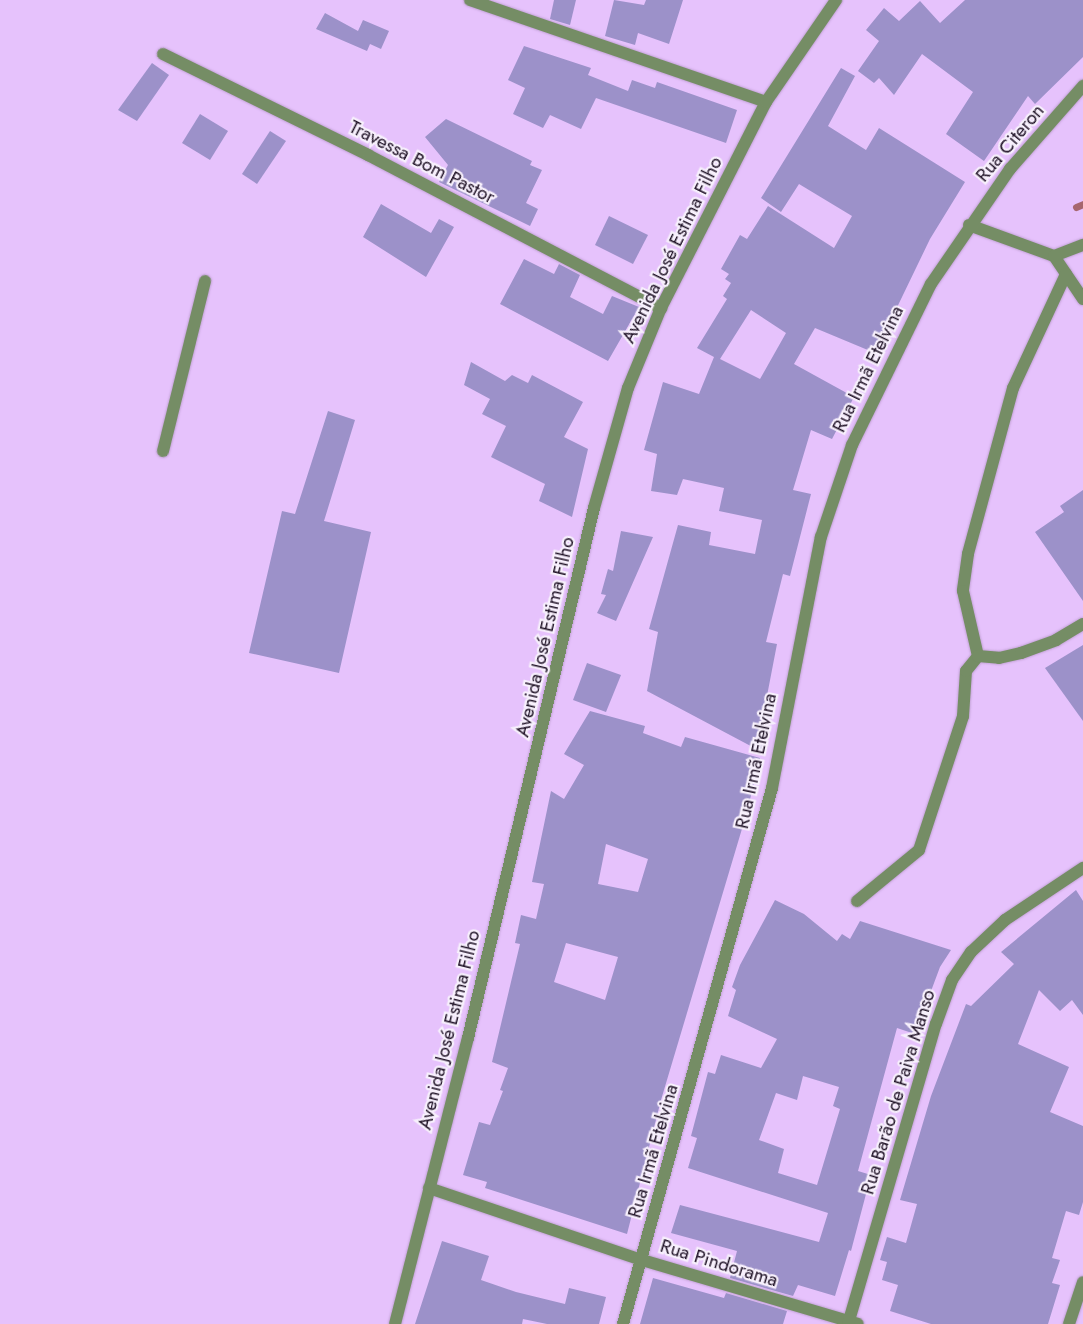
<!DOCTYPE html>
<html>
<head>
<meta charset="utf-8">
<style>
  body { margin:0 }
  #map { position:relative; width:1083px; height:1324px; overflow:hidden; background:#e6c2fc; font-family:Jost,sans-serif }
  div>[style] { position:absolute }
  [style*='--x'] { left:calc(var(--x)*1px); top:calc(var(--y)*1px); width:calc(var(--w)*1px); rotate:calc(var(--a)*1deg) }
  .stream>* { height:7px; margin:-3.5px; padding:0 3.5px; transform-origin:3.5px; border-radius:3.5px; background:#a6666d }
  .building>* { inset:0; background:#9c91c9 }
  .roads { filter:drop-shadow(0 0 1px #c2a2d5) drop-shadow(0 0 1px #c2a2d5) }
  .service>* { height:12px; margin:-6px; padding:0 6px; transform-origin:6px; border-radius:6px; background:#758d65 }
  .minor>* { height:12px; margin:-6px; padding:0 6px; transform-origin:6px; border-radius:6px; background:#758d65 }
  .tertiary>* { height:12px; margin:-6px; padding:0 6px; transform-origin:6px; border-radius:6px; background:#758d65 }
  span { translate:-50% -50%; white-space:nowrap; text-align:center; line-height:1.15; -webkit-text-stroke:4.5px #f7f0fc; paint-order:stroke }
  .street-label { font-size:19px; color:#1e1125 }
</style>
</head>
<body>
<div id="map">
  <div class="stream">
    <div style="--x:1076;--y:207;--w:8;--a:-23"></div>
  </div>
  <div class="building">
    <div style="clip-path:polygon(554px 0,576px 0,570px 25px,550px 19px)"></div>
    <div style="clip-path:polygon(614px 0,644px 5px,646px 0,683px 0,669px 44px,638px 33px,635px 45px,605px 36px)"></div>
    <div style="clip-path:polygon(965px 0,1083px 0,1083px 57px,1035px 104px,1028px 96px,984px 161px,946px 134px,973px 92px,922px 54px,894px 95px,879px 78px,874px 83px,858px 71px,879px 41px,866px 30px,884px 8px,899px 21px,920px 1px,940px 23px)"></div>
    <div style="clip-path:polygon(325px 13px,358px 31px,363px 20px,389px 31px,381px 49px,370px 44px,367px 51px,316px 29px)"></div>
    <div style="clip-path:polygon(524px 46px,591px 68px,588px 75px,628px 91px,632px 80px,655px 88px,657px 82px,737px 110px,726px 143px,596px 98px,581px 129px,550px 115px,543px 128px,513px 114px,525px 88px,508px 80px)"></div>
    <div style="clip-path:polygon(152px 63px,169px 75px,137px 121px,118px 110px)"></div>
    <div style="clip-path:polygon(evenodd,841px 68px,855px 76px,828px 126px,866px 150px,879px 128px,965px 182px,930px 239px,875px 353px,815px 328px,794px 364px,854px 397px,832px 439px,811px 430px,793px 490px,811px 494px,790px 576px,783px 574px,766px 642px,777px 644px,766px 701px,770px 702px,762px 752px,647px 691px,658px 632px,649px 629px,678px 525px,711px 532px,709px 545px,755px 554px,762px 520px,719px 511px,724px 488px,683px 479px,677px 495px,651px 491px,657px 454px,644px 450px,663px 382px,699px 394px,714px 357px,697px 348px,727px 299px,723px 296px,731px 283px,725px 279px,729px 274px,721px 269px,740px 235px,747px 239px,768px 206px,834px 248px,852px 216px,799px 184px,781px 212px,761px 198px,841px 68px,751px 310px,786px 333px,760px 379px,720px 359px,751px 310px)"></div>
    <div style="clip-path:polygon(200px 114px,228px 131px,210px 160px,182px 143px)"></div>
    <div style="clip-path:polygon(446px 119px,532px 161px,530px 165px,542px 170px,526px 203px,538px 209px,530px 226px,439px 182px,448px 165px,425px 137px)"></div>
    <div style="clip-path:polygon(270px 131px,286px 141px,257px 184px,242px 174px)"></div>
    <div style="clip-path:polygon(381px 204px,431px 233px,439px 219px,454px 227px,426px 277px,363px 237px)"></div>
    <div style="clip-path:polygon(609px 216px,648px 235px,633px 264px,595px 245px)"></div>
    <div style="clip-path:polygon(524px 259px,554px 274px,559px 264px,580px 275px,570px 297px,603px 314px,612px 296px,639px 307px,608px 361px,500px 304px)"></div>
    <div style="clip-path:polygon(471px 362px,505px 381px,512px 375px,528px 383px,532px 375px,583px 402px,564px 437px,588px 449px,572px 517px,539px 501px,545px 484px,491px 457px,506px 426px,482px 414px,490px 399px,464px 385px)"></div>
    <div style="clip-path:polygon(328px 411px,355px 420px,324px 521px,371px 532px,339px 673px,249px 653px,282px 511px,295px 514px)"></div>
    <div style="clip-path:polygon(1083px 490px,1083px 601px,1035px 532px,1064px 512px,1060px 506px)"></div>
    <div style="clip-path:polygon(621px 531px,653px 537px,616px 621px,597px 613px,606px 595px,601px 594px,608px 569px,613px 571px)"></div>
    <div style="clip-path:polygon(1083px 645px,1083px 721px,1045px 668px)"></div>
    <div style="clip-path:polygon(587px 663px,621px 675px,606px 712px,573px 700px)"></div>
    <div style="clip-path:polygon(evenodd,590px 711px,645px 726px,643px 733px,681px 747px,685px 737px,760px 758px,747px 812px,661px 1100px,627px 1234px,485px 1188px,487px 1182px,463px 1175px,479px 1122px,490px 1125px,503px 1091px,500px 1090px,508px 1068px,492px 1062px,520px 944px,515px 943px,521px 915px,536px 919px,544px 884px,532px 882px,551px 791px,564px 799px,584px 765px,564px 754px,590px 711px,606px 844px,648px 859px,638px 892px,598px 884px,606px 844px,590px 711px,566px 943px,618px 957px,605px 1000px,554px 982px,566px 943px)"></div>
    <div style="clip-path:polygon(1076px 890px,1083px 901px,1083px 1015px,1072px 1000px,1060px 1011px,1039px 990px,1018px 1044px,1069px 1067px,1050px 1112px,1083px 1126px,1083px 1202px,1079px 1215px,1066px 1211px,1052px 1258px,1060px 1260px,1052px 1283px,1060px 1285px,1048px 1324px,931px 1324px,890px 1311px,898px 1285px,882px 1280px,887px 1262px,880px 1260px,887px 1237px,906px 1243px,917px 1204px,900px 1200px,931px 1096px,966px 1004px,971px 1006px,1014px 964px,1001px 952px)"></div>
    <div style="clip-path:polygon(evenodd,775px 900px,804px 914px,837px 941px,842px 934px,850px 939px,860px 921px,951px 950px,940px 967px,915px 1034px,897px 1028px,858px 1171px,871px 1175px,851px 1251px,849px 1250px,835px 1296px,798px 1285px,793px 1296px,730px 1278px,737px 1251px,671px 1233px,680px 1205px,819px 1242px,828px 1213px,688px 1168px,697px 1138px,691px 1136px,708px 1072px,715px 1074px,721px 1055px,761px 1068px,777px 1039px,728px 1016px,736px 990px,732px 987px,740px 965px,775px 900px,803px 1076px,839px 1087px,833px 1106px,840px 1109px,817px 1185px,778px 1173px,784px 1149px,759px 1140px,776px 1093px,797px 1100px,803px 1076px)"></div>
    <div style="clip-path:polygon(442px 1241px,489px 1256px,481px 1280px,516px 1292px,565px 1304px,569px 1288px,606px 1297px,599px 1324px,547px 1324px,523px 1319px,522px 1324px,415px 1324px)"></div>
    <div style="clip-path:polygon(653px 1278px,724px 1298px,726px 1293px,787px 1311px,783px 1324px,640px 1324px)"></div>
  </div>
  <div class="roads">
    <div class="service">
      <div style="--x:857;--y:901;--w:80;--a:-39.4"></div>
      <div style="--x:919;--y:850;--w:141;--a:-71.8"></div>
      <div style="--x:963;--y:716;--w:45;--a:-86.2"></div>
      <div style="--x:966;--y:671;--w:19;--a:-51"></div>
    </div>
    <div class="minor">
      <div style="--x:470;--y:0;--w:313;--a:19"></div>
      <div style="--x:163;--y:54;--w:229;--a:26.2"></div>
      <div style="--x:368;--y:155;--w:331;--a:27.6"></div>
      <div style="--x:969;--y:225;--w:90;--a:20"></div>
      <div style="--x:1054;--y:256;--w:52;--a:56"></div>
      <div style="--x:1054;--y:256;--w:31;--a:-21"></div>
      <div style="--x:1066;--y:274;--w:126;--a:114.9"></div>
      <div style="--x:1013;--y:388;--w:172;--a:105.2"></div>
      <div style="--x:968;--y:554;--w:37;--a:98"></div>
      <div style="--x:963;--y:591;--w:67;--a:77"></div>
      <div style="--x:978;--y:656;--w:21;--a:5"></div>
      <div style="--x:999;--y:658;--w:23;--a:-13"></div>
      <div style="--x:1021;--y:653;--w:37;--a:-20"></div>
      <div style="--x:1056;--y:640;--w:31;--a:-31"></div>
      <div style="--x:163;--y:451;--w:175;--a:-76.1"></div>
      <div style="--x:429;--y:1188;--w:225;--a:18.7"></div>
      <div style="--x:642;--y:1260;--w:225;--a:16.5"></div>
      <div style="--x:623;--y:1324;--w:556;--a:-74.46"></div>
      <div style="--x:772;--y:788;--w:256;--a:-79"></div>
      <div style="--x:821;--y:537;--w:97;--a:-71.4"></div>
      <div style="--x:852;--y:445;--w:179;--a:-63.9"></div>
      <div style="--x:931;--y:284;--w:140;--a:-55.5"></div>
      <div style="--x:1010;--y:169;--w:111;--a:-48.7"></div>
      <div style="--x:848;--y:1324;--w:313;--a:-73.7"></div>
      <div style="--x:936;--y:1024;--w:47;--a:-70"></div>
      <div style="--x:952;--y:980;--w:34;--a:-56"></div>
      <div style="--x:971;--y:952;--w:47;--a:-43.3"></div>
      <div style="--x:1005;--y:920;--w:94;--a:-33.7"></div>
      <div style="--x:1069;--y:1324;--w:44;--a:-71.6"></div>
    </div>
    <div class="tertiary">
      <div style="--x:395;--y:1324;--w:295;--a:-75.7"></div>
      <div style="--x:468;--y:1038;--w:545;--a:-76.63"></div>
      <div style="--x:594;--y:508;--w:125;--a:-74.2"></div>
      <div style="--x:628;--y:388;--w:87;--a:-67.6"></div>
      <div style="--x:661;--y:308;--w:231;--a:-63"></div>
      <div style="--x:766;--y:102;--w:124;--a:-55.5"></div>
    </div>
  </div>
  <div class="street-label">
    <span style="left:1010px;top:143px;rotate:-50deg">Rua Citeron</span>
    <span style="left:422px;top:162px;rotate:27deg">Travessa Bom Pastor</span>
    <span style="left:672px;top:250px;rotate:-64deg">Avenida José Estima Filho</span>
    <span style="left:868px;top:369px;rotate:-64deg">Rua Irmã Etelvina</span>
    <span style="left:545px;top:637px;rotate:-77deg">Avenida José Estima Filho</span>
    <span style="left:756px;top:761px;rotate:-78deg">Rua Irmã Etelvina</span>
    <span style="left:449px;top:1030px;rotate:-76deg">Avenida José Estima Filho</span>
    <span style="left:898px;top:1092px;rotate:-73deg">Rua Barão de Paiva Manso</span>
    <span style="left:653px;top:1151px;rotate:-74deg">Rua Irmã Etelvina</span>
    <span style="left:719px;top:1263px;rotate:17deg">Rua Pindorama</span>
  </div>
</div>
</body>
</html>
